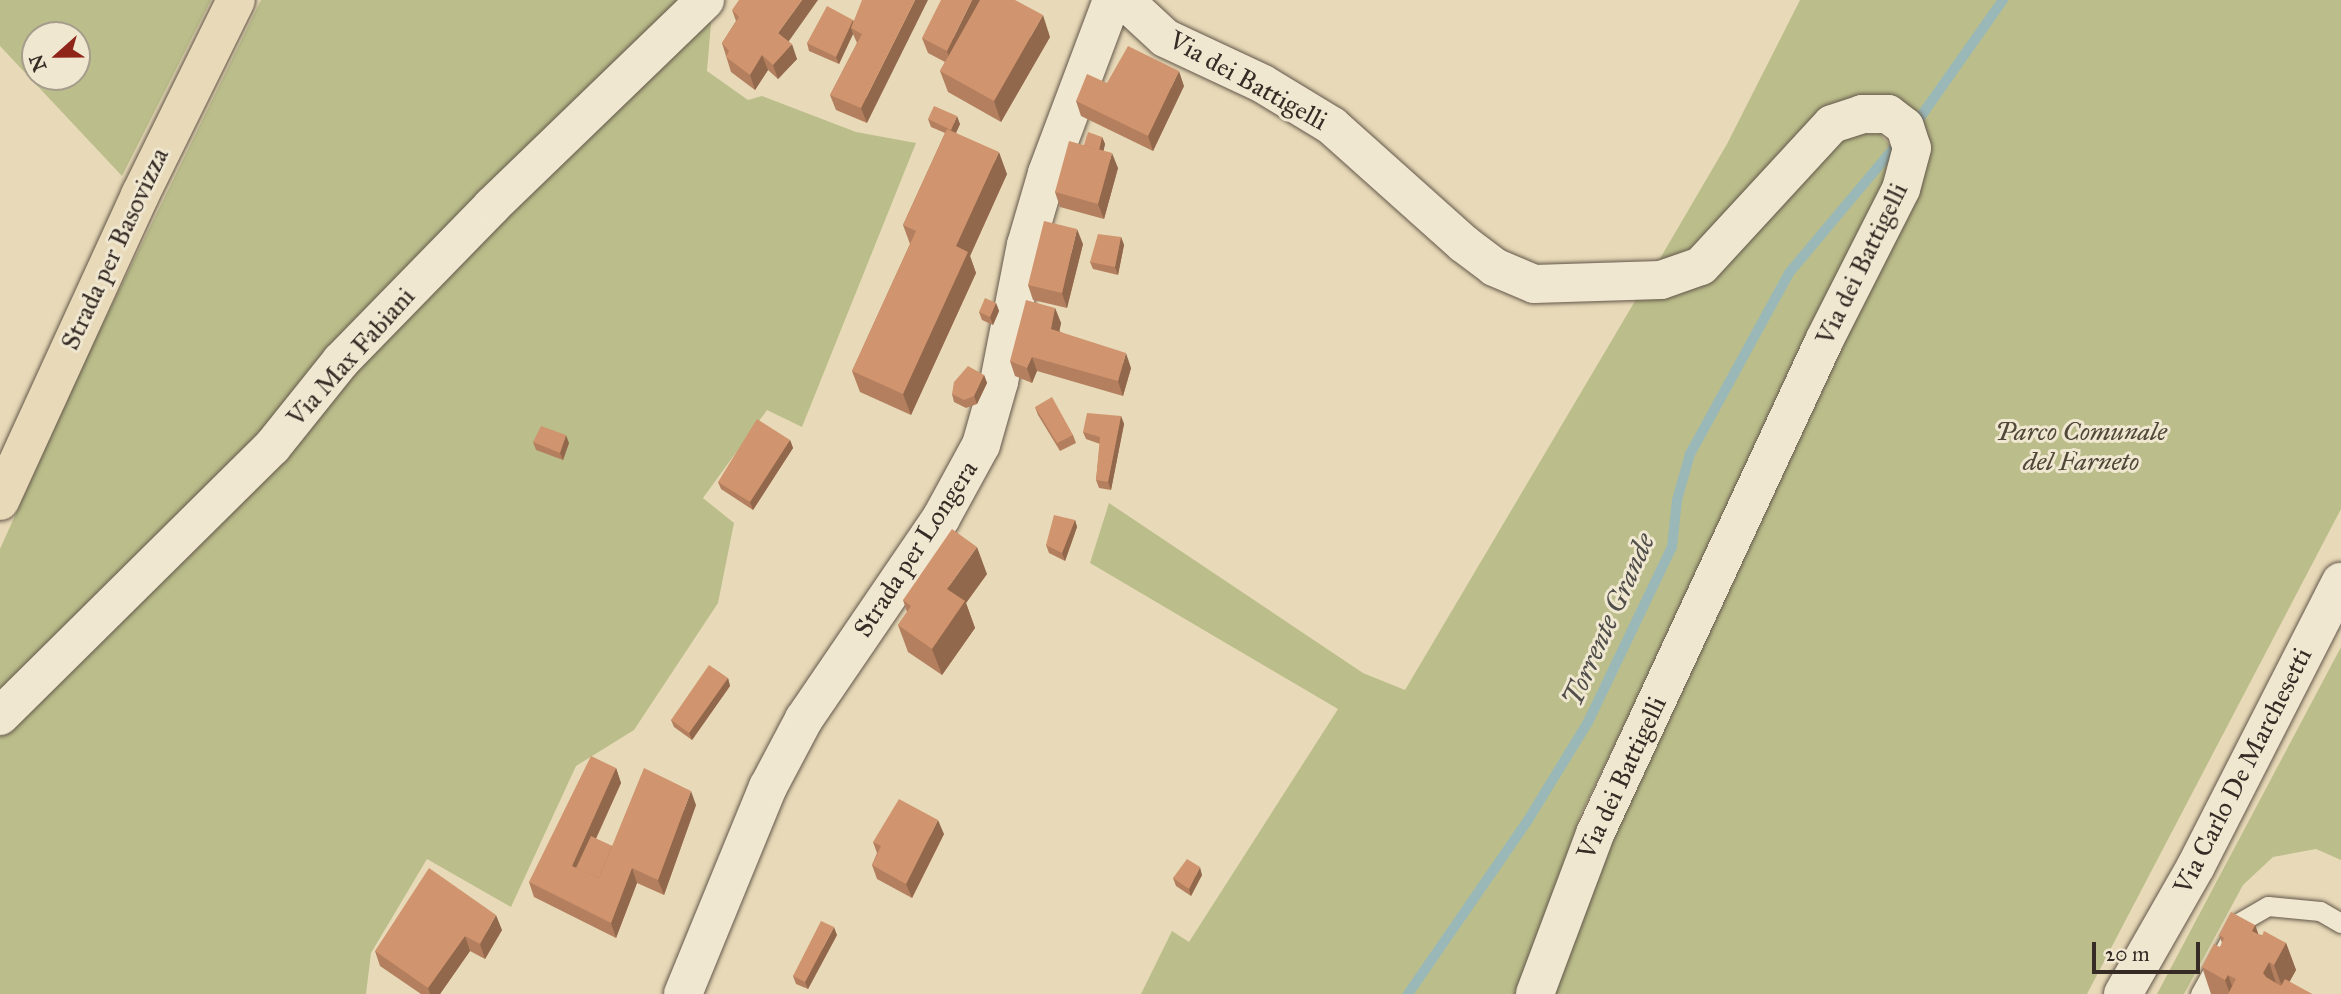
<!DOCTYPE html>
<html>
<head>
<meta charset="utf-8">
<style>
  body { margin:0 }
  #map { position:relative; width:2341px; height:994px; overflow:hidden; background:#e8dab8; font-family:"IM FELL Great Primer",serif }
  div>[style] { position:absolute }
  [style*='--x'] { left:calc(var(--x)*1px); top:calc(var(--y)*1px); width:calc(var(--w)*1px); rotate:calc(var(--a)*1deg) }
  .green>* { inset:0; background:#bbbe8b }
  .stream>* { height:10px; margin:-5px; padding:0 5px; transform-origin:5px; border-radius:5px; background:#9ab8b8 }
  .roads { filter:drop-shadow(0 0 2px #63574a) drop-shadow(0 0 2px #63574a) }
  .service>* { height:19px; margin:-9.5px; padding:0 9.5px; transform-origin:9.5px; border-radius:9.5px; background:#f0e7d1 }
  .minor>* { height:38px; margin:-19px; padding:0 19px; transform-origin:19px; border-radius:19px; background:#f0e7d1 }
  .tertiary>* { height:38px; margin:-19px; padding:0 19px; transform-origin:19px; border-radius:19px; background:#f0e7d1 }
  .secondary>* { height:38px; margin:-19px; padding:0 19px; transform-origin:19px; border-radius:19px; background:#f0e7d1 }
  .primary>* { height:38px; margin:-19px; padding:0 19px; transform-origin:19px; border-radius:19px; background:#e8dab8 }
  .wall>* { inset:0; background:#b37f5f }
  .shaded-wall>* { inset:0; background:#92684d }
  .building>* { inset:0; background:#d0946e }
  span { translate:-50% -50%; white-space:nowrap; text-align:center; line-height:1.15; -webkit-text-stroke:6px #f0e7d1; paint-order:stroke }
  .street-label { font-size:26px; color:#372b25 }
  .park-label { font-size:26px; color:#514839; font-style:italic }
  .water-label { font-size:28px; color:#504e4a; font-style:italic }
  .north { position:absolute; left:21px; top:21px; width:70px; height:70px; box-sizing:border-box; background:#f0e7d1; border:2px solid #a69c8c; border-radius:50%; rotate:249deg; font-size:19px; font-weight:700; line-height:28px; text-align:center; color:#372b25 }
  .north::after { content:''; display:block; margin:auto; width:24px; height:32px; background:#8f2418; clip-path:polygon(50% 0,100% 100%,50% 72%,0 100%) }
  .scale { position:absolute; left:2092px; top:942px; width:108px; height:32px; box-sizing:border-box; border:4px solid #372b25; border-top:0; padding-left:9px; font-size:21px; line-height:24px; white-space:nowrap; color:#372b25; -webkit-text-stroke:5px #f0e7d1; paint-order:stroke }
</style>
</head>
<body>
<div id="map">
  <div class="green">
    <div style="clip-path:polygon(evenodd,0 0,211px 0,122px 176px,0 46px,0 0,35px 35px,77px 35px,77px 77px,35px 77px,35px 35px)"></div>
    <div style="clip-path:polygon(261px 0,706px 0,711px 23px,707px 71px,748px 100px,762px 96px,856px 132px,916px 143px,802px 427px,767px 410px,703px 498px,734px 523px,718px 603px,634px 730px,576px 766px,511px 907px,427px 859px,371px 953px,366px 994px,0 994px,0 549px,85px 360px)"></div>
    <div style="clip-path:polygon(1800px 0,2341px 0,2341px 509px,2087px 994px,1549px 994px,1606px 847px,1918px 180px,1891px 99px,1697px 246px,1658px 262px,1727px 144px)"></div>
    <div style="clip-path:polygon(1847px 134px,1880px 134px,1893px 149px,1887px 184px,1581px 814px,1518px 994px,1141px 994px,1172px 931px,1189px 942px,1338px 709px,1090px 563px,1109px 503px,1363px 673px,1405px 690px,1638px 296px)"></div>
    <div style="clip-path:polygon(2341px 647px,2341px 860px,2316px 849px,2273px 857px,2243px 885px,2184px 994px,2157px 994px)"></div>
  </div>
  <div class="stream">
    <div style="--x:1919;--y:119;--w:146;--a:-54.8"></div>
    <div style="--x:1408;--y:994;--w:211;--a:-55.4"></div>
    <div style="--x:1528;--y:820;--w:115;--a:-58.5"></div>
    <div style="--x:1588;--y:722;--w:194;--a:-64.4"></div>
    <div style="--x:1672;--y:547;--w:47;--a:-83.9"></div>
    <div style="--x:1677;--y:500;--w:48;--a:-74.2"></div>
    <div style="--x:1690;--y:454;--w:206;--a:-61.3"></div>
    <div style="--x:1789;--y:273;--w:162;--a:-50"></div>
  </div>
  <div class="roads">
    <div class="service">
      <div style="--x:2200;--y:994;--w:82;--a:-60.9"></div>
      <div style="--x:2240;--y:922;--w:32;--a:-30"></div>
      <div style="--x:2268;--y:906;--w:52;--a:5.5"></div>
      <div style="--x:2320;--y:911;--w:24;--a:30"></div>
    </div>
    <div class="minor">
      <div style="--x:1124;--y:0;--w:56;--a:42.8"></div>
      <div style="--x:1165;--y:38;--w:108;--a:25.1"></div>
      <div style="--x:1263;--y:84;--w:81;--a:31.3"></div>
      <div style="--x:1332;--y:126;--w:177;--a:41.8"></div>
      <div style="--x:1464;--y:244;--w:38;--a:37"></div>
      <div style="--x:1494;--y:267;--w:43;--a:23"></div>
      <div style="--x:1534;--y:284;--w:127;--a:-1.8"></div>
      <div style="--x:1661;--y:280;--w:42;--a:-19.3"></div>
      <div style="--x:1701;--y:266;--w:193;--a:-47.3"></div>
      <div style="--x:1832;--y:124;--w:32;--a:-18"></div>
      <div style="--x:1862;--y:114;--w:26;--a:0"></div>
      <div style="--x:1888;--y:114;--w:21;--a:37"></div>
      <div style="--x:1905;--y:127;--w:22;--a:72"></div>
      <div style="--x:1912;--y:148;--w:42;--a:105"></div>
      <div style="--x:1901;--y:189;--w:170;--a:116.9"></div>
      <div style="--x:1824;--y:341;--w:544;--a:114.92"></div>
      <div style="--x:1595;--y:834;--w:171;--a:110.6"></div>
      <div style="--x:0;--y:716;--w:383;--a:-44.7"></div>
      <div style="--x:272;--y:447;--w:110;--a:-51.3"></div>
      <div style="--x:341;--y:361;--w:216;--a:-45.7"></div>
      <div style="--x:492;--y:206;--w:296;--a:-44"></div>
    </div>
    <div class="tertiary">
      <div style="--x:683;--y:994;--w:224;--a:-67.7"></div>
      <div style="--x:768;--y:787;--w:77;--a:-62.1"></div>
      <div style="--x:804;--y:719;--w:243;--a:-55.7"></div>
      <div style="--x:941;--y:518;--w:83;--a:-61.3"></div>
      <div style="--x:981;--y:445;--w:66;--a:-74.1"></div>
      <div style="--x:999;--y:382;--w:140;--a:-78.9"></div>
      <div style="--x:1026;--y:245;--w:75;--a:-73.7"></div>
      <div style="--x:1047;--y:173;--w:185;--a:-69.4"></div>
    </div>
    <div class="secondary">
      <div style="--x:2123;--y:994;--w:147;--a:-60.3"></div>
      <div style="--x:2196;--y:866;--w:319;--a:-63"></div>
    </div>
    <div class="primary">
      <div style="--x:0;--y:501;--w:337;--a:-65.4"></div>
      <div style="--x:140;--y:195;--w:217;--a:-63.8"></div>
    </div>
  </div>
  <div class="wall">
    <div style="clip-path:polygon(863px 0,867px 123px,836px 110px,830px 95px,857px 43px,853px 34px,839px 64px,809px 51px,807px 43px,853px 20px,854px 22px)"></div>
    <div style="clip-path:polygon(732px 10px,788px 41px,797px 59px,778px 79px,768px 70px,755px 90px,731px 72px,722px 43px,736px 21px)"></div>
    <div style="clip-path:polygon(1050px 37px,1001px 122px,948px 92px,940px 71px,945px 62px,928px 53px,922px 38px)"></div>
    <div style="clip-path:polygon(1184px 86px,1153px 151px,1081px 116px,1076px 101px)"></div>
    <div style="clip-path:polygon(928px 119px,960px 124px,956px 133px,1007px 174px,970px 256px,976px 273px,911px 415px,860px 392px,852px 371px,910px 244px,903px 225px,945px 133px,931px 127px)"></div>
    <div style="clip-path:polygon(1102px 137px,1105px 144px,1103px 151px,1118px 168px,1104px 219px,1060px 207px,1055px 192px,1084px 145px)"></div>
    <div style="clip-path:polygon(1121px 237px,1124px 245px,1118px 275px,1093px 269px,1090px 262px)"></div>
    <div style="clip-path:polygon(1083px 244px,1067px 308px,1033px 300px,1028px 285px)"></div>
    <div style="clip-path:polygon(996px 303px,999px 311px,993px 325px,982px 320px,979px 312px)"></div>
    <div style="clip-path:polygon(1055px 308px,1061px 323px,1059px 331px,1131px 368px,1123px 396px,1037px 371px,1032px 383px,1015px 376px,1010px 361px)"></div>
    <div style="clip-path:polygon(984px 375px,987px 383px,977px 404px,966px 408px,954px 402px,952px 394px)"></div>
    <div style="clip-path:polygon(1035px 407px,1073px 435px,1076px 443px,1060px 451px,1038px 415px)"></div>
    <div style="clip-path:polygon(1121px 416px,1124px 424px,1111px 490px,1099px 488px,1096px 480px,1100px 444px,1086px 439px,1083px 432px)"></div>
    <div style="clip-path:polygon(790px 440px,793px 448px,753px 510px,721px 489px,718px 482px)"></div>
    <div style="clip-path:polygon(533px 442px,569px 443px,563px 460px,536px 450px)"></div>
    <div style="clip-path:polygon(1075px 520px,1077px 527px,1065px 561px,1049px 553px,1046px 545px)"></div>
    <div style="clip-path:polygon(987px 574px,966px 603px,975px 628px,942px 675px,908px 652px,898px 625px,907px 612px,903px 600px)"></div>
    <div style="clip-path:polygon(728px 678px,730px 686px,692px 740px,674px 727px,671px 720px)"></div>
    <div style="clip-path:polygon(616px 768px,621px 783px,596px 839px,612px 846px,696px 805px,664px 895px,637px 883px,616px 938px,534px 897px,529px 882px)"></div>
    <div style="clip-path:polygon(944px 834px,912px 898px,877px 879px,872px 865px,877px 853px,873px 842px)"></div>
    <div style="clip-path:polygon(1202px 875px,1191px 896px,1176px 886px,1173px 878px)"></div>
    <div style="clip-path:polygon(2255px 925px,2258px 934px,2286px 943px,2296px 970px,2289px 982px,2312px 994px,2211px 994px,2202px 967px,2220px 947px,2222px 943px,2219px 935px)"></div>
    <div style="clip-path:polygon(502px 930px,485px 959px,470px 951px,440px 994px,421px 994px,380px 966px,375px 951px)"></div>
    <div style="clip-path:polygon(837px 935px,808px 989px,796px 984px,793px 976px)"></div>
  </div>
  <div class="shaded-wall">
    <div style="clip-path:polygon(802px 0,818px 0,784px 48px,778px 33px)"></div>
    <div style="clip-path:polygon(915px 0,928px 0,867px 123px,861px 108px)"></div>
    <div style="clip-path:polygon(972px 0,985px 0,952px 66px,947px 51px)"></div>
    <div style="clip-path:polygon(1043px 15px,1050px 37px,1001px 122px,994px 101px)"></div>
    <div style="clip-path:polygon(853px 20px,856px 28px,851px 28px,853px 34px,839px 64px,836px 57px)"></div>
    <div style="clip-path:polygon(792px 44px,797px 59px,778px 79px,773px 65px)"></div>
    <div style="clip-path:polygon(762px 55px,768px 70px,755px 90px,750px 75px)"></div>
    <div style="clip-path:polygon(1179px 71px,1184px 86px,1153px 151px,1148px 136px)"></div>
    <div style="clip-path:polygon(957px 116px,960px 124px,954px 137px,951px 130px)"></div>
    <div style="clip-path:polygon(1102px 137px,1105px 144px,1101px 164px,1098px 156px)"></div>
    <div style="clip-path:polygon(999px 152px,1007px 174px,970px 256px,976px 273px,911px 415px,903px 394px,956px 246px)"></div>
    <div style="clip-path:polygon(1112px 153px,1118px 168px,1104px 219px,1098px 204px)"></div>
    <div style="clip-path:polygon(1077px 229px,1083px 244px,1067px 308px,1062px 293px)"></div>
    <div style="clip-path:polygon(1121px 237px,1124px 245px,1118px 275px,1115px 267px)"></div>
    <div style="clip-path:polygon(996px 303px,999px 311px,993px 325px,990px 317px)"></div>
    <div style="clip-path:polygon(1055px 308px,1061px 323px,1057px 344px,1051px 329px)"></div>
    <div style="clip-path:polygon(1126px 353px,1131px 368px,1123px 396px,1118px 381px)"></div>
    <div style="clip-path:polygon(1032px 357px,1037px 371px,1032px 383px,1027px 368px)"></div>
    <div style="clip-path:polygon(984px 375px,987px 383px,977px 404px,974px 396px)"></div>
    <div style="clip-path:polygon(1121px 416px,1124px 424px,1111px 490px,1108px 482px)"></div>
    <div style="clip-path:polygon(566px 435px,569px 443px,563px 460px,560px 453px)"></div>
    <div style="clip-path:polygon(790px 440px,793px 448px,753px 510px,750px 502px)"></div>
    <div style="clip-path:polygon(1075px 520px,1077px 527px,1065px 561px,1062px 553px)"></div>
    <div style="clip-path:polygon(977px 547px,987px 574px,966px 603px,975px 628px,942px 675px,932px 649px,947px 589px)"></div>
    <div style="clip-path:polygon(728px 678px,730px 686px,692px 740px,689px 733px)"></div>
    <div style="clip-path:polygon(616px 768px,621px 783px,579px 875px,572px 866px)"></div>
    <div style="clip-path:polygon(691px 791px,696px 805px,664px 895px,658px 880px)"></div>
    <div style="clip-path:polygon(938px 820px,944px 834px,912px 898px,906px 884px)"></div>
    <div style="clip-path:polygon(1200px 867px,1202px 875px,1191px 896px,1189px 889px)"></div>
    <div style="clip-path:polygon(632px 868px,637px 883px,616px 938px,611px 923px)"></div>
    <div style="clip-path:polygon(496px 915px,502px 930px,485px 959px,480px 944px)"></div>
    <div style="clip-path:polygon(2255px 925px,2265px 952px,2252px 931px)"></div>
    <div style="clip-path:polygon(834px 927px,837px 935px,808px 989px,805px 982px)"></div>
    <div style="clip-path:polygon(465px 936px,470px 951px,440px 994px,430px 994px,428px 988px)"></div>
    <div style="clip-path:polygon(2286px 943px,2296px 970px,2284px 992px,2274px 965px)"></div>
    <div style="clip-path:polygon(2269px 962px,2278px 989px,2275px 994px,2263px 973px)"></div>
    <div style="clip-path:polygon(2228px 975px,2235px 994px,2230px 994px,2225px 980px)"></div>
  </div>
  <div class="building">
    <div style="clip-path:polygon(739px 0,802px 0,778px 33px,792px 44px,773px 65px,762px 55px,750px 75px,726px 57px,729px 51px,722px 43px,739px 17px,732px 10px)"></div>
    <div style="clip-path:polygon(862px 0,915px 0,861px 108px,830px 95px,862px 34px,851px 28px)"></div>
    <div style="clip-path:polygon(941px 0,972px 0,947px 51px,922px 38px)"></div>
    <div style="clip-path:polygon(980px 0,1015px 0,1043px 15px,994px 101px,940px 71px)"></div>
    <div style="clip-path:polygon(827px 6px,853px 20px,836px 57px,807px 43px)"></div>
    <div style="clip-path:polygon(1128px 46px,1179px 71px,1148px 136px,1076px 101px,1087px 74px,1107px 83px)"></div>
    <div style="clip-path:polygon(934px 106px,957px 116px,951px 130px,928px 119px)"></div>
    <div style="clip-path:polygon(947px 129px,999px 152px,956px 246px,968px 252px,903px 394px,852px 371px,916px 231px,903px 225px)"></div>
    <div style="clip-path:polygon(1088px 132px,1102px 137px,1099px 150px,1084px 145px)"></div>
    <div style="clip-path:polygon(1069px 141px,1112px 153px,1098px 204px,1055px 192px)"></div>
    <div style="clip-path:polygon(1044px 221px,1077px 229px,1062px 293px,1028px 285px)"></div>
    <div style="clip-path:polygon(1098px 234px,1121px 237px,1115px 267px,1090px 262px)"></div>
    <div style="clip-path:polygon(985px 298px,996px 303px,990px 317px,979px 312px)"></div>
    <div style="clip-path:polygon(1026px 300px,1055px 308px,1051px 329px,1126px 353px,1118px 381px,1032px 357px,1027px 368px,1010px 361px)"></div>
    <div style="clip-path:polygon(968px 366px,984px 375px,974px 396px,964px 400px,952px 394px,954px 382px)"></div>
    <div style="clip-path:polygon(1052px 397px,1073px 435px,1057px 443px,1035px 407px)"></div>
    <div style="clip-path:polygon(1087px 413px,1121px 416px,1108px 482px,1096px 480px,1100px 437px,1083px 432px)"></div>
    <div style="clip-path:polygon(757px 419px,790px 440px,750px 502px,718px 482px)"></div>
    <div style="clip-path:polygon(541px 426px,566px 435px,560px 453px,533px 442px)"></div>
    <div style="clip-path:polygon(1054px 515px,1075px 520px,1062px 553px,1046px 545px)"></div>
    <div style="clip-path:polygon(952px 529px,977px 547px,947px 589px,965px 601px,932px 649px,898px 625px,911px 606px,903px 600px)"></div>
    <div style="clip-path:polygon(709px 665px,728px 678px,689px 733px,671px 720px)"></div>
    <div style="clip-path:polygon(591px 756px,616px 768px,572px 866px,599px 878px,644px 768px,691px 791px,658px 880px,632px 868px,611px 923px,529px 882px)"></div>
    <div style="clip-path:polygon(899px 799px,938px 820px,906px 884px,872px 865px,881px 846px,873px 842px)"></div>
    <div style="clip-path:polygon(591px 836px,612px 846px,599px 878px,576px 868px)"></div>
    <div style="clip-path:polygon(1187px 859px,1200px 867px,1189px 889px,1173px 878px)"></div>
    <div style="clip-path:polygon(429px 868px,496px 915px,480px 944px,465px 936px,428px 988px,375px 951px)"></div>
    <div style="clip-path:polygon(2231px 912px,2255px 925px,2252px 931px,2262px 936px,2264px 931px,2286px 943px,2274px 965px,2269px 962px,2263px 973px,2266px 977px,2281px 986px,2285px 979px,2312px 994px,2228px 994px,2236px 979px,2228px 975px,2225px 980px,2202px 967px,2214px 944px,2220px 947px,2224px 938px,2219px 935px)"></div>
    <div style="clip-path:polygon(821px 921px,834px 927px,805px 982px,793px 976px)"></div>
  </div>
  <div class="street-label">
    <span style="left:1248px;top:81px;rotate:29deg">Via dei Battigelli</span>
    <span style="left:115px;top:249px;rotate:-65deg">Strada per Basovizza</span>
    <span style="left:1862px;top:264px;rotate:-64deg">Via dei Battigelli</span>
    <span style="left:351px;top:357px;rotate:-48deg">Via Max Fabiani</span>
    <span style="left:916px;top:549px;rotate:-57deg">Strada per Longera</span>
    <span style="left:2243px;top:771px;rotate:-63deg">Via Carlo De Marchesetti</span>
    <span style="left:1622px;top:778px;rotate:-65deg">Via dei Battigelli</span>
  </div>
  <div class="park-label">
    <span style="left:2081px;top:447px">Parco Comunale<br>del Farneto</span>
  </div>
  <div class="water-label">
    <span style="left:1609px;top:620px;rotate:-66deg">Torrente Grande</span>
  </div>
  <div class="north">N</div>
  <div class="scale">20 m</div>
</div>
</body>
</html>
